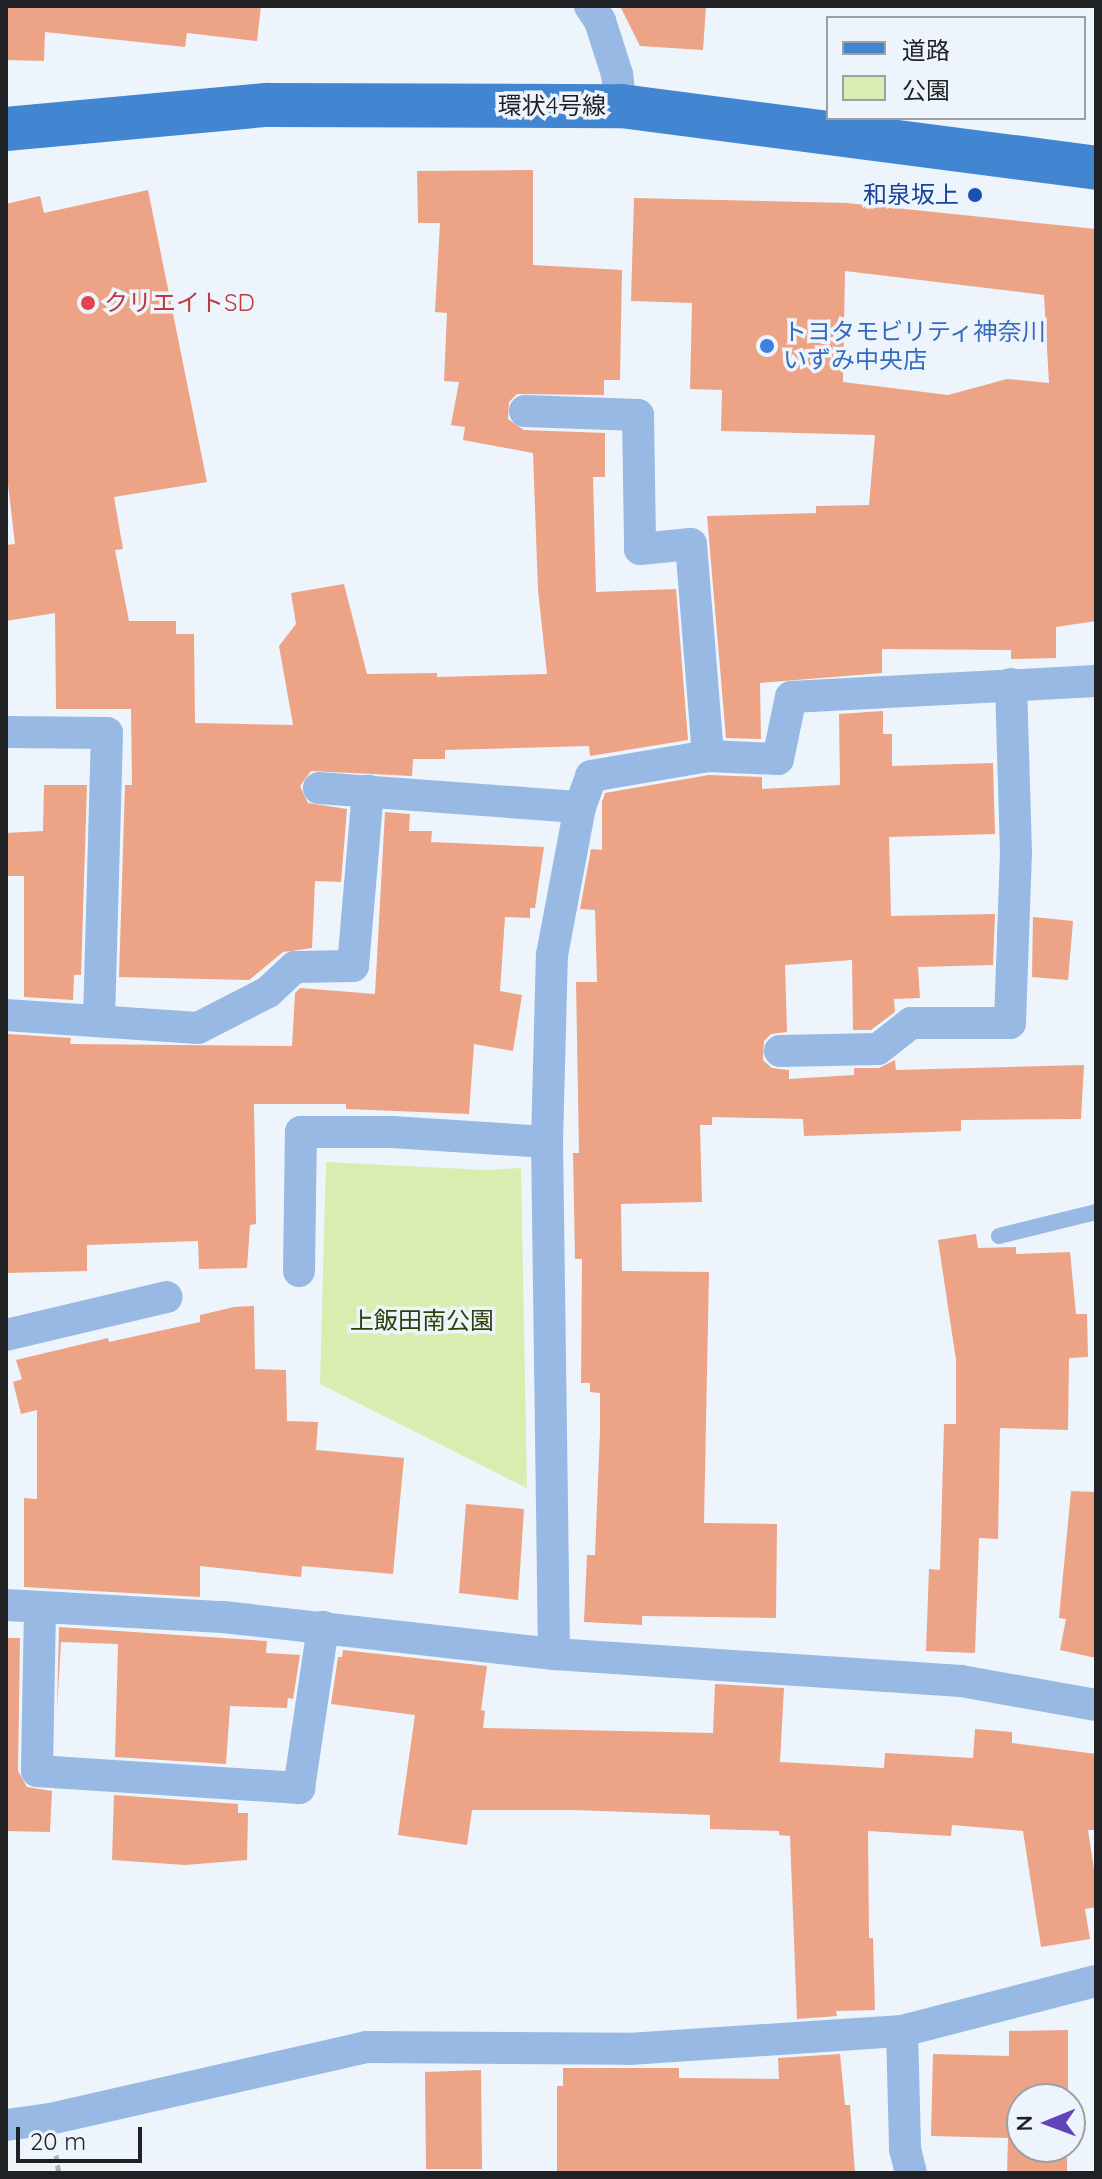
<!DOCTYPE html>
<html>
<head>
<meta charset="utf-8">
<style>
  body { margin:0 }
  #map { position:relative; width:1102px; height:2179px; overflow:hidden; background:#edf4fb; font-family:Quicksand,"Noto Sans JP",sans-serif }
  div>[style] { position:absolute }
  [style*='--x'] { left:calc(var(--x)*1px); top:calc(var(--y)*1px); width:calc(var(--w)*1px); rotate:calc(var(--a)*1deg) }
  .green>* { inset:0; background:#d9edb1 }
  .building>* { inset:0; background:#eda386 }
  .path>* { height:5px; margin-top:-2.5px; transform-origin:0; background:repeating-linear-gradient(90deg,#aeb4b9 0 6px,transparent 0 10px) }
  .service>* { height:16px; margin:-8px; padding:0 8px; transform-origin:8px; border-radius:8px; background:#97b9e3 }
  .minor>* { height:32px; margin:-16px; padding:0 16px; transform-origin:16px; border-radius:16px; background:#97b9e3 }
  .primary>* { height:44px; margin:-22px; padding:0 22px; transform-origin:22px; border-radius:22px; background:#4285d0 }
  .dots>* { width:22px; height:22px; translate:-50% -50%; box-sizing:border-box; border:4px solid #edf4fb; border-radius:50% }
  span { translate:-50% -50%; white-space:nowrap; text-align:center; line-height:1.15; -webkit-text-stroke:7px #edf4fb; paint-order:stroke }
  .street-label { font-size:24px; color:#1f2124 }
  .transit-label { font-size:24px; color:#164399 }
  .right { translate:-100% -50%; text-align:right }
  .health-label { font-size:24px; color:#be3a42 }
  .left { translate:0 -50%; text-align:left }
  .shop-label { font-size:24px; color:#366cbe }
  .park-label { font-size:24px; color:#313f09 }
  .frame { position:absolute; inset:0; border:8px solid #1f2124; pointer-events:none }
  .legend { position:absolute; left:826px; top:16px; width:260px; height:104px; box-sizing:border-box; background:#edf4fb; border:2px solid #9ba0a5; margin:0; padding:10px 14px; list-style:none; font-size:24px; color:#1f2124 }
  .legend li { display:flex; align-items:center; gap:16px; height:40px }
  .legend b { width:40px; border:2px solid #9ba0a5 }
  .north { position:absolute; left:1006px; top:2083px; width:80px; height:80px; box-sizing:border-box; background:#edf4fb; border:2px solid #9ba0a5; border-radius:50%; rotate:269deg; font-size:22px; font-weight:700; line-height:32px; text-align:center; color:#1f2124 }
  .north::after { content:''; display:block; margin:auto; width:28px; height:36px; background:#6143bc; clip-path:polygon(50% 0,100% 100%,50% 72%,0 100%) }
  .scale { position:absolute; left:16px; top:2127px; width:126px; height:36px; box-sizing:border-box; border:4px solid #1f2124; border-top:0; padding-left:10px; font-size:24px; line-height:28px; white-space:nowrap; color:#1f2124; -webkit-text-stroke:6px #edf4fb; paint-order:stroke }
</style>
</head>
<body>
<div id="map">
  <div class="green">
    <div style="clip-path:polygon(326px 1162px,486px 1170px,521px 1168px,527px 1488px,320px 1384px)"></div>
  </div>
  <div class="building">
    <div style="clip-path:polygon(6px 6px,261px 6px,257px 41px,187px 33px,185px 47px,45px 32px,44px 61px,6px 60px)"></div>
    <div style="clip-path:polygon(620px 6px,706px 6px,703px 50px,640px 46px)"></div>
    <div style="clip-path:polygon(533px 170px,533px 265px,622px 270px,620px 380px,604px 380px,604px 395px,517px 394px,509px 402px,508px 419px,524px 430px,605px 433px,605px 477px,593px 477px,596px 592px,676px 589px,688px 740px,590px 756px,589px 746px,445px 750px,445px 759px,413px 759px,412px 776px,311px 771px,300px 786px,308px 803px,347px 809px,341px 882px,315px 881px,312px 948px,283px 952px,249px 980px,119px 977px,125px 785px,132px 785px,131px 709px,56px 709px,55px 613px,6px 621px,6px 545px,15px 544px,6px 467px,6px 204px,40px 196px,44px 213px,148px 190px,207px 482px,114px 497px,123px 549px,115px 550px,129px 621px,176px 621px,176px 634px,194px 634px,195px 723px,293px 725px,279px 646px,296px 624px,291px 593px,344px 584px,367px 674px,437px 673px,437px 677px,547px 674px,538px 590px,533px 453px,463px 440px,465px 427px,451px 425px,459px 382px,444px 381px,447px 313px,435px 312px,440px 223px,418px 223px,417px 171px)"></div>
    <div style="clip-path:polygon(evenodd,634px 198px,847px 203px,1096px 229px,1096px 621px,1056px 627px,1056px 658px,1011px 659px,1011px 650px,882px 649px,882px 673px,760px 683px,761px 739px,726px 738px,707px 516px,816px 513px,816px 506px,869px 505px,875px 435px,721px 431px,722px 390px,690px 389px,692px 303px,631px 301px,634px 198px,845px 271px,1044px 295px,1049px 383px,1007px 379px,948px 395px,843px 382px,845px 271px)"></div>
    <div style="clip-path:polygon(883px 711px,883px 734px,892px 734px,892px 766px,993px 763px,995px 834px,889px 837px,891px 916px,995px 914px,993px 965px,918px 967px,920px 998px,894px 999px,895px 1012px,871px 1030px,853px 1030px,852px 960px,785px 965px,787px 1032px,771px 1034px,764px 1041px,763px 1060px,772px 1068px,789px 1070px,789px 1079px,854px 1075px,854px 1068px,879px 1068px,895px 1060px,896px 1070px,1084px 1065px,1081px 1119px,961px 1120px,961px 1131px,804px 1136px,803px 1119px,712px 1117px,712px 1125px,700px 1125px,702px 1202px,621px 1204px,622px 1271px,709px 1272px,704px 1523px,777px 1524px,776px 1618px,642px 1616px,642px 1625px,584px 1622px,587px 1555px,595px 1555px,600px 1431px,600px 1393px,590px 1392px,590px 1383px,581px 1383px,582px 1259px,575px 1259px,573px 1153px,579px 1153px,576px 982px,597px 982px,595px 910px,580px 909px,591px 849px,602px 850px,602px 802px,605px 793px,709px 775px,762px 777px,762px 789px,840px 785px,839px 714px)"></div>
    <div style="clip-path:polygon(44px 785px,87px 785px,81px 975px,74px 975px,73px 1000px,24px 997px,24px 876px,6px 876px,6px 833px,43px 831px)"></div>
    <div style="clip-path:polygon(385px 812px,410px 814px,409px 831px,432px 831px,431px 842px,544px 847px,535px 908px,530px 908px,530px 918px,505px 917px,500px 991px,522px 995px,513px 1051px,474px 1044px,469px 1114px,346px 1109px,346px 1104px,254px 1104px,256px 1224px,250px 1225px,247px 1268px,199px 1269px,198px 1241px,87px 1245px,87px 1271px,6px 1273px,8px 1034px,71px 1038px,70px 1044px,292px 1046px,295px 993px,300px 988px,375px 994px)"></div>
    <div style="clip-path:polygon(1033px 917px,1073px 921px,1068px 980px,1032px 977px)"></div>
    <div style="clip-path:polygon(976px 1234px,978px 1248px,1016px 1247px,1016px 1254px,1070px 1252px,1076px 1314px,1087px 1314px,1088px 1357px,1069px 1358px,1068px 1430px,1000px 1428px,998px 1539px,979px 1538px,975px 1653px,926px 1651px,929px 1569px,940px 1570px,944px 1424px,956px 1424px,956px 1360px,938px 1240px)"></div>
    <div style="clip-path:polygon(254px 1306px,255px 1369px,286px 1370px,287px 1421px,318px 1422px,316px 1450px,404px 1458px,393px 1574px,302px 1566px,301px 1577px,200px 1566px,200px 1597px,24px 1587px,24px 1498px,37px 1499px,37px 1410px,21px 1414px,13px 1382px,22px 1379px,16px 1360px,108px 1338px,109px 1342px,200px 1322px,200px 1315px,234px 1307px)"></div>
    <div style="clip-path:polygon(1071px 1491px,1096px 1492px,1096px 1658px,1060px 1650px,1066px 1619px,1059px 1618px)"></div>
    <div style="clip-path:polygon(466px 1504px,524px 1509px,518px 1600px,459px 1593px)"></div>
    <div style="clip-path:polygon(59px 1627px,267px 1641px,266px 1653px,300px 1655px,293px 1699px,288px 1698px,287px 1708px,230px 1706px,226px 1764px,115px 1757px,118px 1644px,61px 1642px,57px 1711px)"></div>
    <div style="clip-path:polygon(6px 1638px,20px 1638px,18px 1771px,27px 1787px,52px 1791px,50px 1832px,6px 1831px)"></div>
    <div style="clip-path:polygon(343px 1650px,487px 1666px,481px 1710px,485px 1711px,483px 1728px,713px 1733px,715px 1684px,784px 1688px,780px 1762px,884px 1768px,885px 1753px,973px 1758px,975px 1729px,1012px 1732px,1012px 1743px,1096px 1754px,1096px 1830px,1088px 1830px,1096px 1882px,1096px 1907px,1085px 1909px,1090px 1939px,1041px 1947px,1023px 1831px,952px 1825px,951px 1836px,868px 1831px,869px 1938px,873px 1938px,875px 2010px,836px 2011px,837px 2016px,797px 2019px,790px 1836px,779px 1835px,779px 1831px,710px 1829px,710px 1815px,573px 1810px,472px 1810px,467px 1845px,398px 1835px,415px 1715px,331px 1704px,338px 1657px,342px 1657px)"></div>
    <div style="clip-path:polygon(114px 1795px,238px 1804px,238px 1813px,248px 1813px,247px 1860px,185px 1865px,112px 1860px)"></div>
    <div style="clip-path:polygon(1068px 2030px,1068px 2099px,1022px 2099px,1022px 2147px,1067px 2147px,1067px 2173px,1007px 2173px,1008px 2138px,931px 2136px,933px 2054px,1009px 2056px,1009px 2031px)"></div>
    <div style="clip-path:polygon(840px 2054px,845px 2105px,850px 2105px,855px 2173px,557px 2173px,557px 2086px,563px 2086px,563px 2068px,679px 2068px,679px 2078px,779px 2079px,778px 2058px)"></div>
    <div style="clip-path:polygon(481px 2070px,482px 2169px,426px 2169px,425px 2072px)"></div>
  </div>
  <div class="path">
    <div style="--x:56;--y:2155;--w:18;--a:81"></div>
  </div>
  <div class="service">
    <div style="--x:999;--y:1236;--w:100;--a:-13.9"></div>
  </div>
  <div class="minor">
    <div style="--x:590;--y:6;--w:18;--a:56"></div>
    <div style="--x:600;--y:21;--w:56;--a:72.2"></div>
    <div style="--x:617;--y:74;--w:32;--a:83"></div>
    <div style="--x:525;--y:411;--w:113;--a:2"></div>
    <div style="--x:638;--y:415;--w:134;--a:89.1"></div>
    <div style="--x:640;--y:549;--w:51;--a:-5.6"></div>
    <div style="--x:691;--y:544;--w:213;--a:85.4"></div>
    <div style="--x:6;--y:732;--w:101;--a:0.6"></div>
    <div style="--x:107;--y:733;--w:287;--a:91.6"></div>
    <div style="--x:319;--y:788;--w:262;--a:4.2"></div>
    <div style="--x:6;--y:1015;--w:192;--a:3.9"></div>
    <div style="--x:198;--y:1028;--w:79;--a:-27.2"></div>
    <div style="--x:268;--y:992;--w:37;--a:-43"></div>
    <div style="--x:295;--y:967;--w:58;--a:-1"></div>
    <div style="--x:353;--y:966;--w:176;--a:-85.1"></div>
    <div style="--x:780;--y:1051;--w:98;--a:-1.2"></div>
    <div style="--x:878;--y:1049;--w:42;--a:-38.2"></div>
    <div style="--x:911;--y:1023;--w:99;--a:0"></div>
    <div style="--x:1010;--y:1023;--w:170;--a:-88"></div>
    <div style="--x:1016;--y:853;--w:169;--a:-91.7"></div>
    <div style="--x:299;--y:1271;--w:139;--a:-89.2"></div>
    <div style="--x:301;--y:1132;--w:91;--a:0"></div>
    <div style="--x:392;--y:1132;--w:155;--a:3.7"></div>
    <div style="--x:6;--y:1335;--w:165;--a:-13.3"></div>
    <div style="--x:6;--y:1605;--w:217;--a:3.2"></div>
    <div style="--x:223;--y:1617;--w:333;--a:6.4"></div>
    <div style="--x:554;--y:1654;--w:408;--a:3.8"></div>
    <div style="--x:961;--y:1681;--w:137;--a:10.1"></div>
    <div style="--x:40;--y:1610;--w:161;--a:91.1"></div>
    <div style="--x:37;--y:1771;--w:263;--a:3.7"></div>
    <div style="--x:299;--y:1788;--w:163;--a:-81.5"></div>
    <div style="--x:554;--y:1654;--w:512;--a:-90.78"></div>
    <div style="--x:547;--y:1142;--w:187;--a:-88.5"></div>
    <div style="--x:552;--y:955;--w:151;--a:-79.3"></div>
    <div style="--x:580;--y:807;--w:33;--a:-70"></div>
    <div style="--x:591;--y:776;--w:119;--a:-9.7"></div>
    <div style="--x:708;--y:756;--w:70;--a:2.5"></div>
    <div style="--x:778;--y:759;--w:63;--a:-78.2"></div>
    <div style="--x:791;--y:697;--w:305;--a:-3"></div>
    <div style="--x:902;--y:2031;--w:118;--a:88.5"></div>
    <div style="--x:905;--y:2149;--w:25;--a:76"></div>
    <div style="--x:6;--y:2125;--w:44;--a:-7.8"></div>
    <div style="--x:50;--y:2119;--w:324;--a:-12.8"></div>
    <div style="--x:366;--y:2047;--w:263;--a:0.4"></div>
    <div style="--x:629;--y:2049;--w:274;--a:-3.8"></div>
    <div style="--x:902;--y:2031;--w:200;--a:-14.5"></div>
  </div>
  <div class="primary">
    <div style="--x:6;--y:129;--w:262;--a:-5.3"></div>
    <div style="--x:267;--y:105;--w:354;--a:0.2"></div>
    <div style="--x:621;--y:106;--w:479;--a:7.4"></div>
  </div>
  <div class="dots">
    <div style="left:975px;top:195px;background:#1a4fb4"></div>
    <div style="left:88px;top:303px;background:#e0444e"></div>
    <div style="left:767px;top:346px;background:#3f7fe0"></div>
  </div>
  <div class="street-label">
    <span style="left:552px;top:106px">環状4号線</span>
  </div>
  <div class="transit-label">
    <span class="right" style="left:959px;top:195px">和泉坂上</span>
  </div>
  <div class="health-label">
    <span class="left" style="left:104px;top:303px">クリエイトSD</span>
  </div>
  <div class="shop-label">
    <span class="left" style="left:783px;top:346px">トヨタモビリティ神奈川<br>いずみ中央店</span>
  </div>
  <div class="park-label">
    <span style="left:422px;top:1321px">上飯田南公園</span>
  </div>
  <div class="frame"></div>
  <ul class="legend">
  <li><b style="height:10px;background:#4285d0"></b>道路</li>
  <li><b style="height:22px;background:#d9edb1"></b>公園</li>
  </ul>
  <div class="north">N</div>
  <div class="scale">20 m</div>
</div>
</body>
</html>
